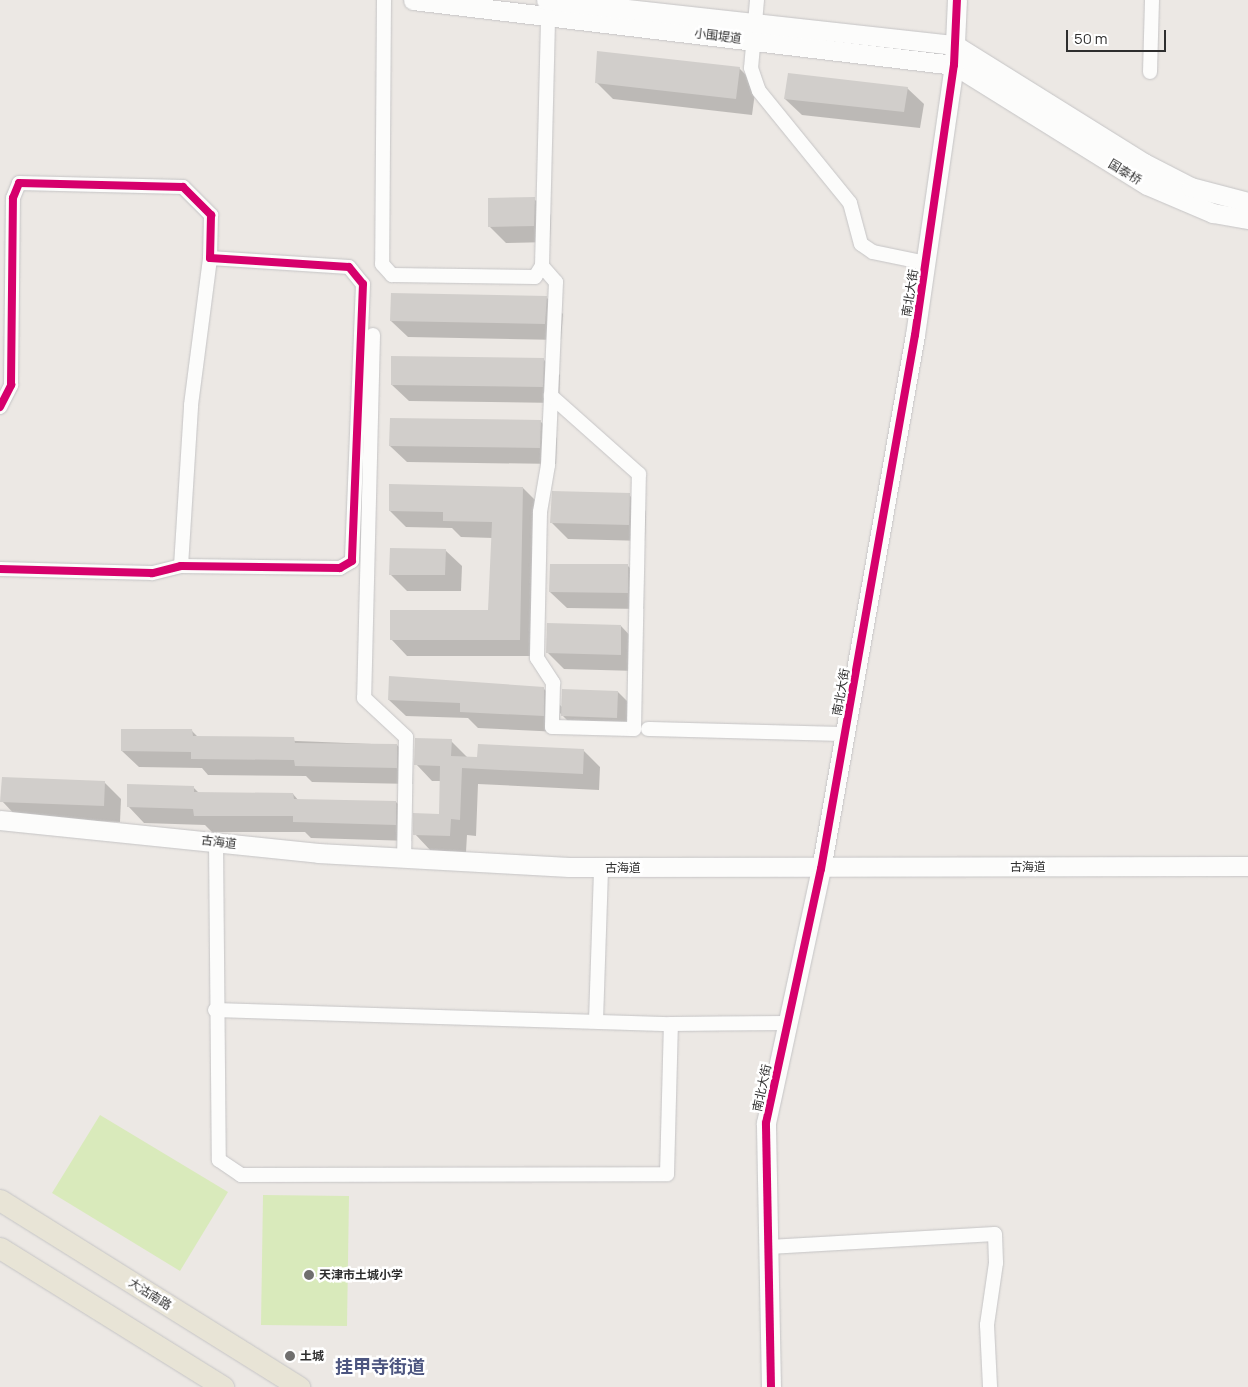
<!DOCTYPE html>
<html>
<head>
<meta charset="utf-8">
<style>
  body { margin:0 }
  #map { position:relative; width:1248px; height:1387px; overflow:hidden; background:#ece8e4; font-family:Manrope,"Noto Sans SC",sans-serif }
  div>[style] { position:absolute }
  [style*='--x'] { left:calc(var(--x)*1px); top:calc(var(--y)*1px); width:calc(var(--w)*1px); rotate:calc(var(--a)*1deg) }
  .pitch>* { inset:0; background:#d9eabb }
  .shadow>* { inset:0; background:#0003 }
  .building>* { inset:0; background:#d1cecb }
  .roads { filter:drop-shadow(0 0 1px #c5c4c5) drop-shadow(0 0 1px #c5c4c5) }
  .street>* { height:14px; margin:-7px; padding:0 7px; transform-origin:7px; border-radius:7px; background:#fcfcfb }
  .secondary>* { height:19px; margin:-9.5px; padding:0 9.5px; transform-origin:9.5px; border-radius:9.5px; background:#fcfcfb }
  .primary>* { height:21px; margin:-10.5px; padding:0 10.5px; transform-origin:10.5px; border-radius:10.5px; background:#e8e4d6 }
  .cycleway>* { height:8px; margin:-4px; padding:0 4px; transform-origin:4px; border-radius:4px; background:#d6006c }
  .dots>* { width:14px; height:14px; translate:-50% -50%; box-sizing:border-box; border:2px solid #fff; border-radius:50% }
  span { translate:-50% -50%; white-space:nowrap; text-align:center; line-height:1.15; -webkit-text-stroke:5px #fff; paint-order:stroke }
  .street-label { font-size:12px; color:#2e2e2e }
  .poi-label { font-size:12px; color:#2e2e2e; font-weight:700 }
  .left { translate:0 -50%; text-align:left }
  .district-label { font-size:18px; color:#4d5680; font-weight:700 }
  .scale { position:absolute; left:1066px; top:30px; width:100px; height:22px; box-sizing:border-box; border:2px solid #2e2e2e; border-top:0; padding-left:6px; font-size:15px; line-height:18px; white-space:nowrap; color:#2e2e2e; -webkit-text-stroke:4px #fff; paint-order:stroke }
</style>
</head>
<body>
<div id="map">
  <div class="pitch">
    <div style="clip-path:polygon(100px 1115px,228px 1192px,180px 1271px,52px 1193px)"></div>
    <div style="clip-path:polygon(263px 1195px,349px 1196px,347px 1326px,261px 1325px)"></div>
  </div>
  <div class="shadow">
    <div style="clip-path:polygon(739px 68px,756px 85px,752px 115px,613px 99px,596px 82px)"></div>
    <div style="clip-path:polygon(907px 88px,924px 104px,920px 128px,802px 115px,785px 99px)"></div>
    <div style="clip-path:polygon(534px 199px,551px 215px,550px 242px,506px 243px,489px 226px)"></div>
    <div style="clip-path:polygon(546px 297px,563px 314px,561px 340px,408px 337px,391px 321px)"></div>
    <div style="clip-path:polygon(543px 359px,560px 375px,559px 403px,409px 401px,392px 385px)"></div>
    <div style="clip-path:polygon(540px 421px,557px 438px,556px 464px,407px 462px,390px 446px)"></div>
    <div style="clip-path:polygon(523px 488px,539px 504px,536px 656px,407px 656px,391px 639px,489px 612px,493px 538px,461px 537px,452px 528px,406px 527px,390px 511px)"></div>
    <div style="clip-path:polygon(629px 495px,646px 511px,645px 541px,568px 539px,551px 522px)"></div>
    <div style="clip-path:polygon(445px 550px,462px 566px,461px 591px,407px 591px,390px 574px)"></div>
    <div style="clip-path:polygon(628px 566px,644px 582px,644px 609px,567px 608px,550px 592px)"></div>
    <div style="clip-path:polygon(621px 626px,637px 643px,637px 671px,564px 669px,547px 652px)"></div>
    <div style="clip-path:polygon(544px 689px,562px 707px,618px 692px,634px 708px,633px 734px,579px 732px,560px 713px,560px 732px,478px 728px,468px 718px,406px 716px,389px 700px)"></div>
    <div style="clip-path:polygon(192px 731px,198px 737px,397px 745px,413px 762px,413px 784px,312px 782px,306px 776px,208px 775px,202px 768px,139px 767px,122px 751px)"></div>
    <div style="clip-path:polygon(451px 741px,468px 758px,583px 750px,600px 767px,599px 790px,478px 784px,476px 836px,467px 835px,466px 852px,431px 851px,415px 834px,440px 816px,441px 781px,432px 781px,416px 764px)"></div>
    <div style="clip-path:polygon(104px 782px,121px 799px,120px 822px,18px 818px,2px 801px)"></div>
    <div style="clip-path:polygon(193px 787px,199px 793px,293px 794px,299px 801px,396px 802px,412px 818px,412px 841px,311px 838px,305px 832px,212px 832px,205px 825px,144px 823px,128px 806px)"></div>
  </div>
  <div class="building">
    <div style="clip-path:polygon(597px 51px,740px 67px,736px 99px,595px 83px)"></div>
    <div style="clip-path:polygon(788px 73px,908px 87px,904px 112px,784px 99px)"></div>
    <div style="clip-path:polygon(535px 197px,534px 226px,488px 227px,488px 198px)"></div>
    <div style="clip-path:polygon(391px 293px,547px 296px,545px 324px,390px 321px)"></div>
    <div style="clip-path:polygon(391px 356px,544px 358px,543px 387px,391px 385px)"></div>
    <div style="clip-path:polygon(390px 418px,541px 420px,540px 448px,389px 446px)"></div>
    <div style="clip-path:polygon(389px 484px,523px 487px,520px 640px,390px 640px,390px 610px,488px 610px,492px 522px,443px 521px,443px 512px,389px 511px)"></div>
    <div style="clip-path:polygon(552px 491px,630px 493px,629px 525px,550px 523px)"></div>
    <div style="clip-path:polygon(390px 548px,446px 549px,445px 575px,389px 575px)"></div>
    <div style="clip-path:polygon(550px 564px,628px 564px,628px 593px,549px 592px)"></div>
    <div style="clip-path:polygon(547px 623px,621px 625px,621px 655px,546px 653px)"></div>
    <div style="clip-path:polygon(389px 676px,544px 687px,544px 716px,460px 712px,460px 703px,388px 700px)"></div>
    <div style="clip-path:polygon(562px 689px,618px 691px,617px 718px,561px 716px)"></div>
    <div style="clip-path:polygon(121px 729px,192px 729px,193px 736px,294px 737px,295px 743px,397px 744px,397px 768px,295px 766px,294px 760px,191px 759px,191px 752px,121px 751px)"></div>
    <div style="clip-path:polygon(415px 738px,452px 739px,451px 756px,477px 757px,478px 744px,584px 749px,583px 774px,462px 768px,460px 820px,451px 819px,450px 836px,413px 835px,413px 813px,439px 814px,440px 766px,414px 765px)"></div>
    <div style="clip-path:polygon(2px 777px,105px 781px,104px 806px,0 802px)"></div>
    <div style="clip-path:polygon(127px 784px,194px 786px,194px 792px,293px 793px,294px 799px,396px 801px,396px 825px,293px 822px,293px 816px,194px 816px,193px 809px,127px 807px)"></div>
  </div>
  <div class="roads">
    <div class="street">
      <div style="--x:384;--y:0;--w:264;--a:90.4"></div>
      <div style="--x:382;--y:264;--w:15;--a:48"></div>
      <div style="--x:392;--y:275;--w:143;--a:0.8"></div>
      <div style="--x:535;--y:277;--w:13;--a:-58"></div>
      <div style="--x:542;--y:266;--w:250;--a:-88.6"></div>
      <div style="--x:757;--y:0;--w:68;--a:95"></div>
      <div style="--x:751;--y:68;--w:24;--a:71"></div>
      <div style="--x:759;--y:91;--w:144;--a:50.9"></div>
      <div style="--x:850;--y:203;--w:42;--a:75"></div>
      <div style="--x:861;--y:244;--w:14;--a:34"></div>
      <div style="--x:873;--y:252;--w:54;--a:11.7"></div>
      <div style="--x:1150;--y:72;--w:72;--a:-88.4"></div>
      <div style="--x:542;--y:266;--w:21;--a:49"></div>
      <div style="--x:556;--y:282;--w:183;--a:92.5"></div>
      <div style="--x:548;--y:465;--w:48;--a:99.7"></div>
      <div style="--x:540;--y:512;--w:146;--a:91.2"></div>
      <div style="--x:537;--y:658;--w:30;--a:57"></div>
      <div style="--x:553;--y:683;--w:44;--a:91.3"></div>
      <div style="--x:552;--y:727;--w:82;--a:1.4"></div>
      <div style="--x:634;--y:729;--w:255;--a:-88.9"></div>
      <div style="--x:639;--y:474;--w:118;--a:-138.4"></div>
      <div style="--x:373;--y:335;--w:363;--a:91.4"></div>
      <div style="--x:364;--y:698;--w:57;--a:42.9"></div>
      <div style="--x:406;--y:737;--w:121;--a:90.9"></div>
      <div style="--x:0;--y:407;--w:25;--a:-63"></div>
      <div style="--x:11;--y:385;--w:187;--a:-89.4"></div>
      <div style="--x:13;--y:198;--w:16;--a:-68"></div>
      <div style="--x:19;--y:183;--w:164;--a:1.4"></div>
      <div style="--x:183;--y:187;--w:40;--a:45"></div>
      <div style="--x:211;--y:215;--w:43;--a:91.3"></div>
      <div style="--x:210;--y:258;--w:139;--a:3.7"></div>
      <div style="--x:349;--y:267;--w:22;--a:51"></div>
      <div style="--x:363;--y:284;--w:277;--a:92.3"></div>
      <div style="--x:352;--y:561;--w:14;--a:150"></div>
      <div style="--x:340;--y:568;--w:159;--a:-179.3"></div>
      <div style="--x:181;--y:566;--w:30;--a:166"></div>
      <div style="--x:152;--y:573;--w:152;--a:-178.5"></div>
      <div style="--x:181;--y:566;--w:161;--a:-86.4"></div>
      <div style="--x:191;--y:405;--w:148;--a:-82.6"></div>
      <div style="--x:648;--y:729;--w:197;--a:1.5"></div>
      <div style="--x:216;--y:841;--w:319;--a:89.5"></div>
      <div style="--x:219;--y:1160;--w:27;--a:34"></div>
      <div style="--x:241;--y:1175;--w:426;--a:-0.1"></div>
      <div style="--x:667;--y:1174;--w:150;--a:-88.5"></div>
      <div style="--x:215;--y:1010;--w:456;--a:1.8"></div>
      <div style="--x:671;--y:1024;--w:117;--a:-0.5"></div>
      <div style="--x:596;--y:1021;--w:154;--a:-88.1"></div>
      <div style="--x:769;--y:1247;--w:226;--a:-3.3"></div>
      <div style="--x:995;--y:1234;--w:29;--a:88"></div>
      <div style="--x:996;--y:1263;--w:63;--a:98.3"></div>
      <div style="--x:987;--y:1325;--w:62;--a:87.2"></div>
    </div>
    <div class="secondary">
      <div style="--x:413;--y:0;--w:545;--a:6.85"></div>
      <div style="--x:954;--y:65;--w:227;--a:31.9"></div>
      <div style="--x:1147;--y:185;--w:72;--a:23"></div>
      <div style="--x:1213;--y:213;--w:36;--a:10"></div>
      <div style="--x:546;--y:0;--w:411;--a:6.3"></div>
      <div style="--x:955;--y:45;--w:223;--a:32"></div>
      <div style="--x:1144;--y:163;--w:53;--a:27.1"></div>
      <div style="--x:1191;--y:187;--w:59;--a:14.7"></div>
      <div style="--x:0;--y:820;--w:320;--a:5.9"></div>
      <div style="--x:318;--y:853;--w:251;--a:3.2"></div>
      <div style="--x:569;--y:867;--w:679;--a:-0.08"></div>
      <div style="--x:771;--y:1387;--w:264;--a:-91.1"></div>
      <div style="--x:766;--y:1123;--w:260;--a:-77.8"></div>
      <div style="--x:821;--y:869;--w:542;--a:-80.02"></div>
      <div style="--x:915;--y:335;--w:273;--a:-81.8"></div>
      <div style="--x:954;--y:65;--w:65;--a:-87.4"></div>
    </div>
    <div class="primary">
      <div style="--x:0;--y:1200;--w:353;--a:32"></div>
      <div style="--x:0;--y:1248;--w:263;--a:31.9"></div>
    </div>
  </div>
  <div class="cycleway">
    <div style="--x:0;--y:407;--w:25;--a:-63"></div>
    <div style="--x:11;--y:385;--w:187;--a:-89.4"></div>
    <div style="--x:13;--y:198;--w:16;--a:-68"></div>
    <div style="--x:19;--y:183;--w:164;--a:1.4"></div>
    <div style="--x:183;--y:187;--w:40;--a:45"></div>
    <div style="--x:211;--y:215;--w:43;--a:91.3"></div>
    <div style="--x:210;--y:258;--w:139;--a:3.7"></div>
    <div style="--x:349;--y:267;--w:22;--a:51"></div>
    <div style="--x:363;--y:284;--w:277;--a:92.3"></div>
    <div style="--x:352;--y:561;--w:14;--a:150"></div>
    <div style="--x:340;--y:568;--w:159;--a:-179.3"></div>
    <div style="--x:181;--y:566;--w:30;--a:166"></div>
    <div style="--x:152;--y:573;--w:152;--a:-178.5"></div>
    <div style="--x:771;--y:1387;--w:264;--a:-91.1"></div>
    <div style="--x:766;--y:1123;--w:260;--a:-77.8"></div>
    <div style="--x:821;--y:869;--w:542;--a:-80.02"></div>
    <div style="--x:915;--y:335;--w:273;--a:-81.8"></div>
    <div style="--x:954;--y:65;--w:65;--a:-87.4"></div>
  </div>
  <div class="dots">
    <div style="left:309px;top:1275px;background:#706f6e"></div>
    <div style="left:290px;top:1356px;background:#706f6e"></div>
  </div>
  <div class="street-label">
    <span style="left:718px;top:36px;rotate:7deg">小围堤道</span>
    <span style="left:1125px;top:172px;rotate:31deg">国泰桥</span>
    <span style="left:910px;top:293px;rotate:-81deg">南北大街</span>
    <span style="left:841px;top:692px;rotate:-80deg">南北大街</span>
    <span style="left:219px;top:842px;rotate:7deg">古海道</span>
    <span style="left:1028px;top:867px">古海道</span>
    <span style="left:623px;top:868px">古海道</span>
    <span style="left:762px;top:1088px;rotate:-78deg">南北大街</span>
    <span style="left:150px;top:1294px;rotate:32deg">大沽南路</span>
  </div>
  <div class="poi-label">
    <span class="left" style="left:319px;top:1275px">天津市土城小学</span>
    <span class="left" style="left:300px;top:1356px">土城</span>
  </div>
  <div class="district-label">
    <span style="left:380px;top:1366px">挂甲寺街道</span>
  </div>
  <div class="scale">50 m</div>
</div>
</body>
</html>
